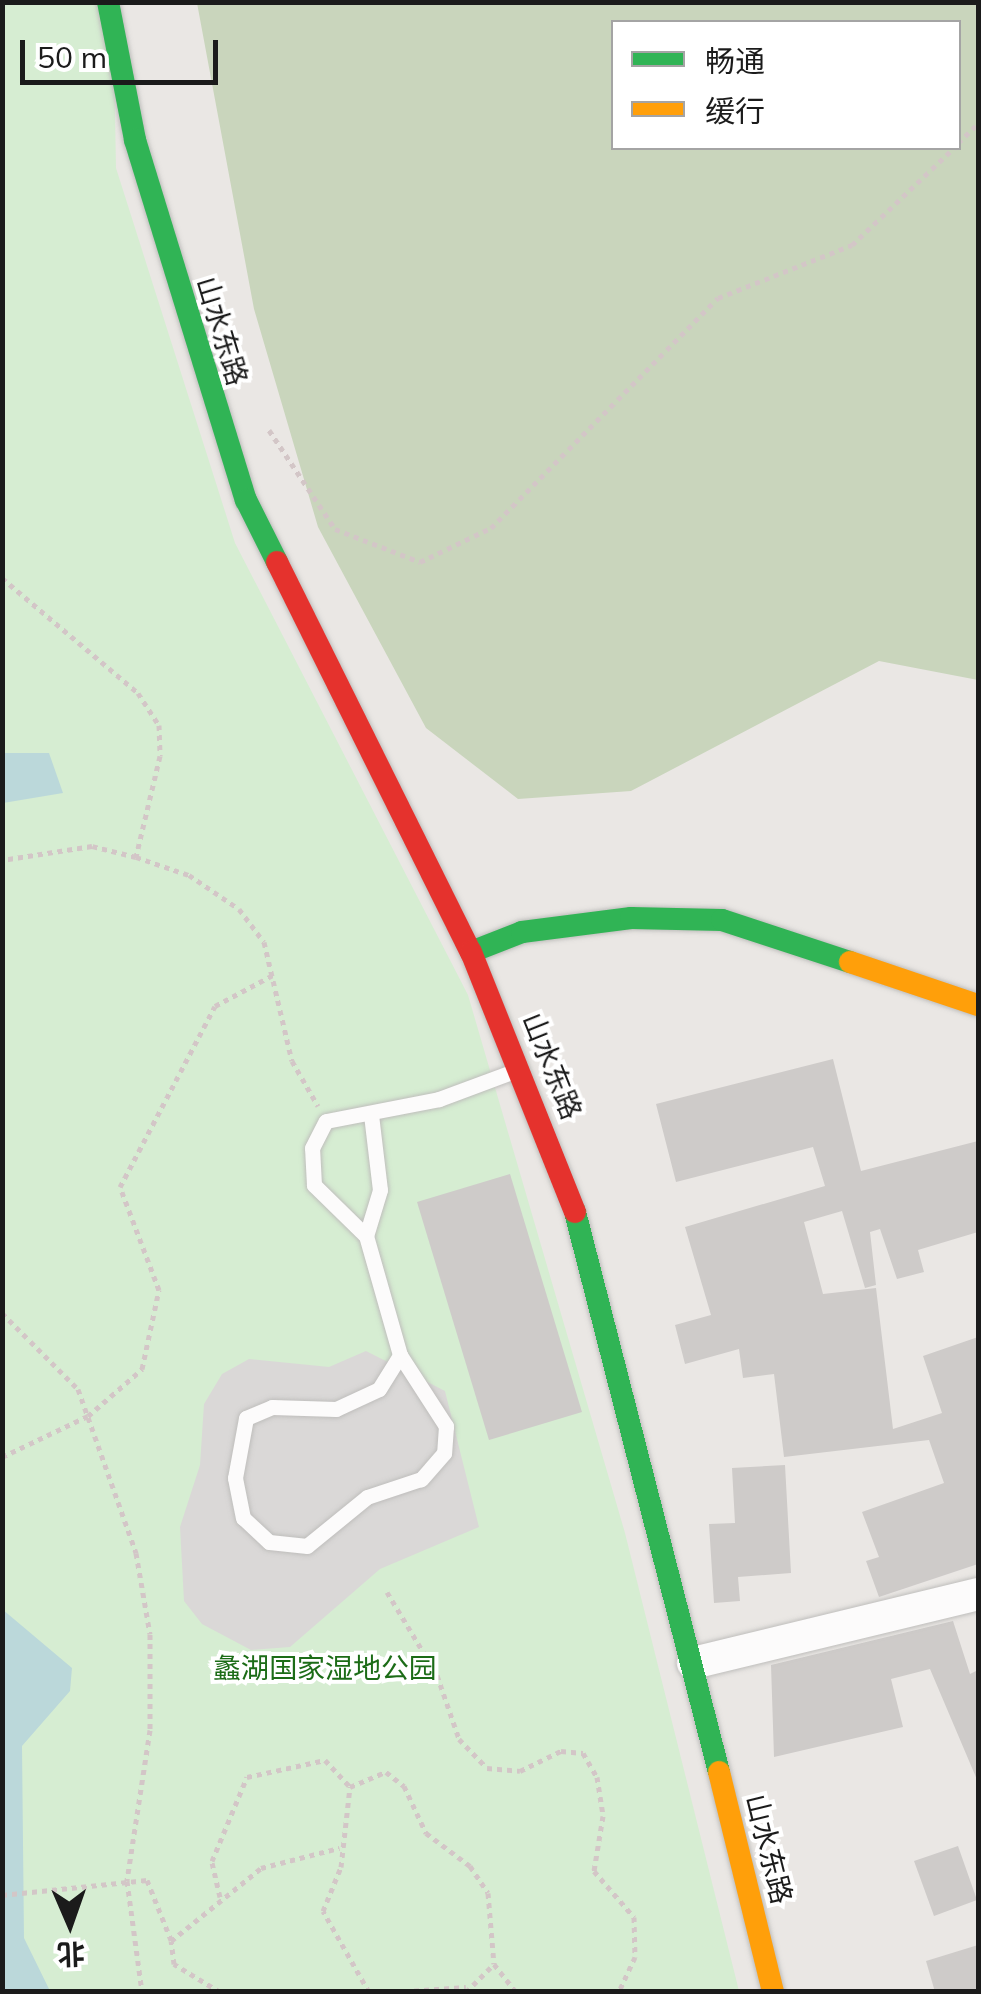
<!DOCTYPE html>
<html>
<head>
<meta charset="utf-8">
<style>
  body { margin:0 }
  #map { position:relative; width:981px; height:1994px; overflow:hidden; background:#eae7e4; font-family:Mulish,"Noto Sans SC",sans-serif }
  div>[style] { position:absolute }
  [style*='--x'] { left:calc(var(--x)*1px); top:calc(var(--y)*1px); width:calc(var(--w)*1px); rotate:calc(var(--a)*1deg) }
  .forest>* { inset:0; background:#c9d5bc }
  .park>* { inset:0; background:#d6edd2 }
  .parking>* { inset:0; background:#dad8d7 }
  .water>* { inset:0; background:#bbd8da }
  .building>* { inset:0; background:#cecbc9 }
  .path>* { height:5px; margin-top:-2.5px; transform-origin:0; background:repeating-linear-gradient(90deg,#d3c6c7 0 5px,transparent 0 10px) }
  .roads { filter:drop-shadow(0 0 2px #bfbebc) drop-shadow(0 0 2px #bfbebc) }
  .lane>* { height:15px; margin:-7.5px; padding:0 7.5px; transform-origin:7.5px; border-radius:7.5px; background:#fcfbfb }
  .street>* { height:32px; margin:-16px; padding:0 16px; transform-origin:16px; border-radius:16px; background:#fcfbfb }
  .fast>* { height:22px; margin:-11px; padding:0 11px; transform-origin:11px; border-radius:11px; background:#30b455 }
  .slow>* { height:22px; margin:-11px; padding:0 11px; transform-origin:11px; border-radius:11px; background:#ff9f0a }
  .jam>* { height:22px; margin:-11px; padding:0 11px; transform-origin:11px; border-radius:11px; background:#e5322d }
  span { translate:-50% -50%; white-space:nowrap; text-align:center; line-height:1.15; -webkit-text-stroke:8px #fff; paint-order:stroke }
  .street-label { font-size:28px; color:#1b1b1b }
  .park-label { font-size:28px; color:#1c6c17 }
  .frame { position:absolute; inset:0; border:5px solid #1b1b1b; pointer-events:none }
  .legend { position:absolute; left:611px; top:20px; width:350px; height:130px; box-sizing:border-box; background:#fff; border:2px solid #a4a4a4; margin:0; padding:12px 18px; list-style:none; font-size:30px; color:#1b1b1b }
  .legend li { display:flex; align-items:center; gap:20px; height:50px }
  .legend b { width:50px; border:2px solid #a4a4a4 }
  .north { position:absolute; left:20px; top:1874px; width:100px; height:100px; -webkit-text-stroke:8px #fff; paint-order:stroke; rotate:178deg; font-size:28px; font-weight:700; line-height:40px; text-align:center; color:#1b1b1b }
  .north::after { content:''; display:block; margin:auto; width:35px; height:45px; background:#1b1b1b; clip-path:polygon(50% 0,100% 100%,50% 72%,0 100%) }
  .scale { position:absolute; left:20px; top:40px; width:198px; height:45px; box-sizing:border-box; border:5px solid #1b1b1b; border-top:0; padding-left:12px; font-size:30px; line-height:35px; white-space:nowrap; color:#1b1b1b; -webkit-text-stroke:8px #fff; paint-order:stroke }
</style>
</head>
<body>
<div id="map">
  <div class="forest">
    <div style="clip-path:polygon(evenodd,197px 3px,978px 3px,978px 680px,879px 661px,631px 791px,518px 799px,426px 728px,318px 527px,254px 309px,197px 3px,614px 22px,958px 22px,958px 148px,614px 148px,614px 22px)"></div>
  </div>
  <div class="park">
    <div style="clip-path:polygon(3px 3px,113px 3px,116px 168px,235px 543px,468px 995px,625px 1533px,739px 1991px,3px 1992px)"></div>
  </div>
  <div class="parking">
    <div style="clip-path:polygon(366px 1351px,445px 1391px,479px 1527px,380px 1569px,290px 1647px,251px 1650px,202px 1624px,184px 1601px,180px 1527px,200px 1465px,204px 1404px,222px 1374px,249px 1359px,329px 1367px)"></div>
  </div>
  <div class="water">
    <div style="clip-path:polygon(3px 753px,49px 753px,63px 793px,3px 803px)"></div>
    <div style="clip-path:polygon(2px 1609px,72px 1668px,70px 1691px,22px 1746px,24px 1938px,50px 1991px,3px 1991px)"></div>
  </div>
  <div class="building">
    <div style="clip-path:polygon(833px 1059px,861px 1171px,978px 1141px,978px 1232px,918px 1250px,924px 1272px,897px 1279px,880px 1229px,870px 1232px,876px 1285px,865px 1288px,842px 1211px,804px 1222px,823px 1294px,876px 1288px,893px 1429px,942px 1413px,923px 1356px,978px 1337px,978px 1564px,879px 1597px,866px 1561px,879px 1557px,862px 1512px,944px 1483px,929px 1440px,784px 1457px,774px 1374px,743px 1378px,739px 1349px,685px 1364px,675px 1325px,711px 1315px,685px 1227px,825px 1186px,813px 1147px,676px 1182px,656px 1104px)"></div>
    <div style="clip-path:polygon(510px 1174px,582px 1412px,489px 1440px,417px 1202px)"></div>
    <div style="clip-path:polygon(785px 1465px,791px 1573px,738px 1577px,740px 1601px,714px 1603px,709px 1524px,735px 1523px,732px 1468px)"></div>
    <div style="clip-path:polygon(953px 1621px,970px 1674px,978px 1670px,978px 1782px,930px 1669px,891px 1679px,903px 1727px,774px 1757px,771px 1665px)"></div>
    <div style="clip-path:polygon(958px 1846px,977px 1900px,934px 1916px,914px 1861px)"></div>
    <div style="clip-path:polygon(978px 1945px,978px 1992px,935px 1992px,926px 1961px)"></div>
  </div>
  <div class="path">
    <div style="--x:958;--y:143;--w:28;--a:-44"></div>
    <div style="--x:269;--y:430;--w:119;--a:56.3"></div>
    <div style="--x:335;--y:529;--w:91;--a:21.2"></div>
    <div style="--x:420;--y:562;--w:79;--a:-25.6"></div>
    <div style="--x:491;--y:528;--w:323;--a:-45.4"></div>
    <div style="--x:718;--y:298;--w:144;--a:-21.6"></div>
    <div style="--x:852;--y:245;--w:141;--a:-43.6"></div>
    <div style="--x:2;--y:578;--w:178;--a:40.2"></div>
    <div style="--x:138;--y:693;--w:38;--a:57"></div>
    <div style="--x:159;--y:725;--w:31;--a:88"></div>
    <div style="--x:160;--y:756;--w:104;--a:103.4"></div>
    <div style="--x:136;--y:857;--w:45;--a:-166"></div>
    <div style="--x:92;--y:846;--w:91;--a:171.2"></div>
    <div style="--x:136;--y:857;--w:56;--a:18.8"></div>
    <div style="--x:189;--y:875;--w:60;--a:34.2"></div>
    <div style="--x:239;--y:909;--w:41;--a:52.9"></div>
    <div style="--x:264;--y:942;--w:122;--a:76.8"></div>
    <div style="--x:292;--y:1061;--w:52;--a:60"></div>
    <div style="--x:2;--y:1313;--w:107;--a:45"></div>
    <div style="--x:78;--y:1389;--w:174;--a:70.5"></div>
    <div style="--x:136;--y:1553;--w:82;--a:80.2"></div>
    <div style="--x:150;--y:1634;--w:96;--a:90"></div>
    <div style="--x:150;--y:1730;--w:153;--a:98.7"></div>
    <div style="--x:127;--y:1881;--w:112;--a:82.3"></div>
    <div style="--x:2;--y:1457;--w:95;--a:-25.5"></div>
    <div style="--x:88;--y:1416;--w:72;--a:-41"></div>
    <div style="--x:142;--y:1369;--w:81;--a:-77.9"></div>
    <div style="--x:159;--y:1290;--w:110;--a:-110.7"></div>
    <div style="--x:120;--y:1187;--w:204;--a:-62.3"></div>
    <div style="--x:215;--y:1006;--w:66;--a:-28.1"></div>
    <div style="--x:387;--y:1592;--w:97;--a:58.9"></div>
    <div style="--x:437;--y:1675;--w:68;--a:71"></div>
    <div style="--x:459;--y:1739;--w:40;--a:46"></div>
    <div style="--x:487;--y:1768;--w:33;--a:5"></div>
    <div style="--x:520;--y:1771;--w:46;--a:-26"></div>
    <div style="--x:561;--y:1751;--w:22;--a:5"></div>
    <div style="--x:583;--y:1753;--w:28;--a:60"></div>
    <div style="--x:597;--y:1777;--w:39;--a:81"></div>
    <div style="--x:603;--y:1816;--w:56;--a:99.3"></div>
    <div style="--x:594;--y:1871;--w:61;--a:49"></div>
    <div style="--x:634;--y:1917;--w:40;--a:88.6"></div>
    <div style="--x:635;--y:1957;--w:38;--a:115"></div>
    <div style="--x:2;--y:1895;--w:146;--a:-5.9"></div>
    <div style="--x:147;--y:1880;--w:65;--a:68.2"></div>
    <div style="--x:220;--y:1897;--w:37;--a:-103"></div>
    <div style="--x:212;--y:1861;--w:91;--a:-67.4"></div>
    <div style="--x:247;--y:1777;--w:80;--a:-12.3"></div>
    <div style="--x:325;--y:1760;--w:37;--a:47"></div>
    <div style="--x:220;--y:1992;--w:54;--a:-148.7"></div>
    <div style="--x:174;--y:1964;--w:23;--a:-97"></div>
    <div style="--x:171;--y:1941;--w:116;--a:-39"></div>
    <div style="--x:261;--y:1868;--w:81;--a:-14.4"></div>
    <div style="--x:369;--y:1992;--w:93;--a:-119.6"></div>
    <div style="--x:323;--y:1911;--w:48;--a:-67.8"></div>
    <div style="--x:341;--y:1867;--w:81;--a:-83.6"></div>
    <div style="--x:350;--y:1787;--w:39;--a:-23"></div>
    <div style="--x:386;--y:1772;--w:23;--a:38"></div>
    <div style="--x:404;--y:1786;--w:52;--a:64.9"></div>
    <div style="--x:426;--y:1833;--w:55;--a:36.9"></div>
    <div style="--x:470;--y:1866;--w:32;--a:56"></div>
    <div style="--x:488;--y:1893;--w:71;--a:85.2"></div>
    <div style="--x:494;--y:1964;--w:36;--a:52"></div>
    <div style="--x:394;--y:1992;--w:72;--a:-4"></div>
    <div style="--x:466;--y:1992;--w:40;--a:-45"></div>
  </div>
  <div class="roads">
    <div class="lane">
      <div style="--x:366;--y:1236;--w:48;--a:-73.1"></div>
      <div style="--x:380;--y:1190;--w:77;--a:-96.8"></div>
      <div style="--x:400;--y:1355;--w:85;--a:57.1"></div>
      <div style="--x:446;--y:1426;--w:27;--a:94"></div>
      <div style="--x:444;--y:1453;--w:35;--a:131"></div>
      <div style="--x:421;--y:1479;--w:57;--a:161.6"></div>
      <div style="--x:367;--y:1497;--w:77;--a:140.8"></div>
      <div style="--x:307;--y:1546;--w:38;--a:-174"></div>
      <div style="--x:269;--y:1542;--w:35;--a:-137"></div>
      <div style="--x:243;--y:1518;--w:41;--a:-101.3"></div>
      <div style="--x:235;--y:1478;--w:61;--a:-79.6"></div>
      <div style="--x:246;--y:1418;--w:28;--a:-23"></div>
      <div style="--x:272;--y:1407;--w:64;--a:1.8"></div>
      <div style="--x:336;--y:1409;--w:47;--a:-24.9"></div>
      <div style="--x:379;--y:1389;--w:40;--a:-58"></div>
      <div style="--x:400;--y:1355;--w:124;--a:-105.9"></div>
      <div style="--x:366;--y:1236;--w:73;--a:-135.6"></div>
      <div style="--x:314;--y:1185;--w:37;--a:-93"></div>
      <div style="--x:312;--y:1148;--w:30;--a:-63"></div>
      <div style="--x:326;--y:1121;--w:115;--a:-11"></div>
      <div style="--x:439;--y:1099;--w:75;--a:-20.4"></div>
    </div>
    <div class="street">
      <div style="--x:693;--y:1663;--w:293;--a:-13.6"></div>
    </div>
    <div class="fast">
      <div style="--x:108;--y:2;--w:141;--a:78.9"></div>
      <div style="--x:135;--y:140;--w:377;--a:72.9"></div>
      <div style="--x:246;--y:500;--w:69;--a:63.4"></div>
      <div style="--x:471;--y:952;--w:55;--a:-21.4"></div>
      <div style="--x:522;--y:932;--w:110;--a:-7.3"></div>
      <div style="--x:631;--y:918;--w:91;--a:1.3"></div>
      <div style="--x:722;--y:920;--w:135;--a:18.2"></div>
      <div style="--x:575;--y:1212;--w:578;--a:75.58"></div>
    </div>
    <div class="slow">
      <div style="--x:850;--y:962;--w:135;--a:18.6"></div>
      <div style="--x:719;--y:1772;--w:227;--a:76.2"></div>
    </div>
    <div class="jam">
      <div style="--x:277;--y:562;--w:436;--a:63.6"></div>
      <div style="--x:471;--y:952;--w:280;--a:68.2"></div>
    </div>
  </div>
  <div class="street-label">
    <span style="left:222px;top:331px;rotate:73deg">山水东路</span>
    <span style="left:552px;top:1066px;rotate:68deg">山水东路</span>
    <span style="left:769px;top:1849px;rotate:76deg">山水东路</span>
  </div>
  <div class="park-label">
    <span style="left:325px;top:1668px">蠡湖国家湿地公园</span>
  </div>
  <div class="frame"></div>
  <ul class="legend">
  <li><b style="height:12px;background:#30b455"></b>畅通</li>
  <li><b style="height:12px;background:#ff9f0a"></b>缓行</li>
  </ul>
  <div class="north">北</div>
  <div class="scale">50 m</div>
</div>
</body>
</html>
